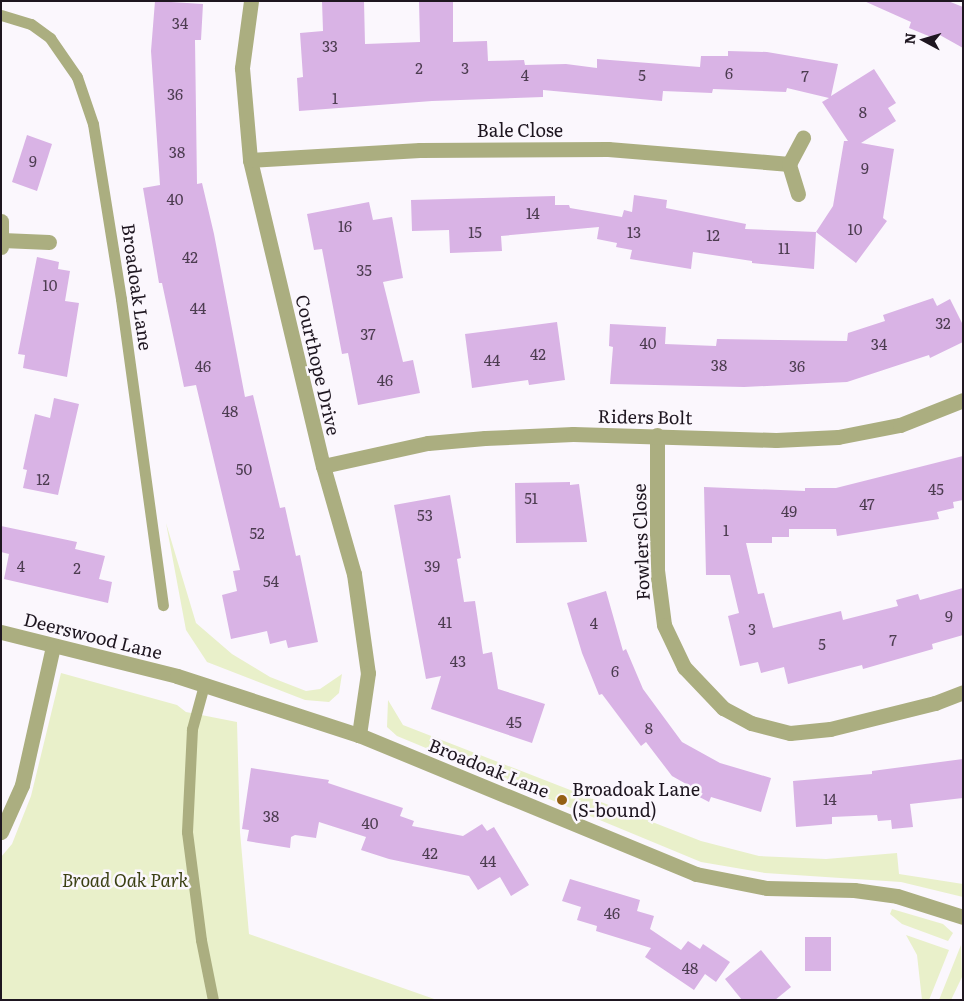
<!DOCTYPE html>
<html>
<head>
<meta charset="utf-8">
<style>
  body { margin:0 }
  #map { position:relative; width:964px; height:1001px; overflow:hidden; background:#fbf7fd; font-family:Literata,serif }
  div>[style] { position:absolute }
  [style*='--x'] { left:calc(var(--x)*1px); top:calc(var(--y)*1px); width:calc(var(--w)*1px); rotate:calc(var(--a)*1deg) }
  .green>* { inset:0; background:#e9f0ca }
  .building>* { inset:0; background:#d9b3e5 }
  .lane>* { height:11px; margin:-5.5px; padding:0 5.5px; transform-origin:5.5px; border-radius:5.5px; background:#abae80 }
  .street>* { height:15px; margin:-7.5px; padding:0 7.5px; transform-origin:7.5px; border-radius:7.5px; background:#abae80 }
  .dots>* { width:14px; height:14px; translate:-50% -50%; box-sizing:border-box; border:2px solid #fbf7fd; border-radius:50% }
  span { translate:-50% -50%; white-space:nowrap; text-align:center; line-height:1.15; -webkit-text-stroke:5px #fbf7fd; paint-order:stroke }
  .number-label { font-size:15px; color:#4d3d51 }
  .number-label span { -webkit-text-stroke-width:0 }
  .street-label { font-size:18px; color:#1e1620 }
  .poi-label { font-size:18px; color:#1e1620 }
  .left { translate:0 -50%; text-align:left }
  .park-label { font-size:18px; color:#3b4013; font-style:italic }
  .frame { position:absolute; inset:0; border:2px solid #1e1620; pointer-events:none }
  .north { position:absolute; left:899px; top:15px; width:50px; height:50px; -webkit-text-stroke:4px #fbf7fd; paint-order:stroke; rotate:276deg; font-size:14px; font-weight:700; line-height:20px; text-align:center; color:#1e1620 }
  .north::after { content:''; display:block; margin:auto; width:18px; height:22px; background:#1e1620; clip-path:polygon(50% 0,100% 100%,50% 72%,0 100%) }
</style>
</head>
<body>
<div id="map">
  <div class="green">
    <div style="clip-path:polygon(166px 523px,196px 623px,232px 654px,270px 677px,306px 691px,320px 689px,342px 674px,339px 693px,329px 702px,305px 700px,207px 662px,186px 630px)"></div>
    <div style="clip-path:polygon(61px 673px,177px 705px,186px 712px,237px 722px,240px 832px,249px 934px,437px 1000px,1px 1000px,1px 857px,12px 844px,31px 796px)"></div>
    <div style="clip-path:polygon(388px 700px,403px 725px,701px 841px,759px 856px,826px 859px,897px 853px,899px 874px,963px 884px,963px 897px,901px 882px,765px 873px,701px 862px,397px 736px,387px 727px)"></div>
    <div style="clip-path:polygon(892px 909px,943px 924px,953px 933px,948px 941px,902px 924px,890px 914px)"></div>
    <div style="clip-path:polygon(906px 935px,949px 950px,929px 1000px,922px 1000px,917px 955px)"></div>
    <div style="clip-path:polygon(961px 945px,962px 977px,951px 1000px,939px 1000px)"></div>
  </div>
  <div class="building">
    <div style="clip-path:polygon(155px 1px,203px 4px,201px 40px,195px 40px,197px 184px,202px 183px,214px 234px,245px 397px,253px 395px,280px 508px,285px 507px,296px 556px,300px 555px,318px 642px,288px 648px,286px 640px,270px 644px,267px 631px,231px 639px,222px 595px,237px 591px,233px 571px,240px 570px,196px 385px,184px 387px,162px 283px,159px 283px,143px 188px,160px 185px,151px 51px)"></div>
    <div style="clip-path:polygon(322px 1px,364px 1px,365px 44px,420px 42px,419px 1px,453px 1px,453px 42px,487px 41px,488px 61px,524px 60px,525px 65px,566px 64px,597px 68px,597px 59px,700px 67px,701px 56px,728px 56px,728px 51px,767px 52px,838px 64px,831px 96px,874px 69px,896px 103px,888px 108px,896px 121px,861px 143px,894px 149px,883px 218px,887px 221px,856px 263px,816px 232px,814px 269px,752px 263px,752px 261px,693px 252px,691px 269px,630px 259px,632px 250px,616px 247px,617px 243px,597px 239px,599px 227px,501px 236px,502px 251px,450px 253px,449px 230px,412px 231px,411px 200px,555px 196px,555px 205px,569px 205px,570px 208px,622px 217px,624px 210px,632px 212px,634px 195px,667px 200px,666px 208px,746px 224px,745px 229px,816px 232px,833px 206px,844px 141px,848px 141px,822px 102px,829px 98px,787px 88px,786px 92px,713px 89px,712px 93px,663px 91px,662px 101px,543px 90px,543px 97px,432px 101px,299px 111px,297px 78px,303px 77px,300px 33px,323px 31px)"></div>
    <div style="clip-path:polygon(864px 1px,948px 1px,963px 7px,963px 48px,938px 34px,936px 39px,909px 28px,911px 22px)"></div>
    <div style="clip-path:polygon(27px 135px,52px 144px,37px 191px,12px 182px)"></div>
    <div style="clip-path:polygon(369px 202px,373px 220px,392px 217px,403px 278px,383px 282px,403px 362px,413px 360px,420px 393px,358px 405px,348px 353px,342px 354px,322px 249px,314px 250px,307px 214px)"></div>
    <div style="clip-path:polygon(37px 257px,59px 262px,58px 269px,70px 271px,65px 301px,79px 303px,67px 377px,23px 368px,25px 355px,18px 354px)"></div>
    <div style="clip-path:polygon(933px 298px,937px 306px,950px 299px,963px 325px,963px 342px,930px 358px,929px 355px,847px 382px,744px 387px,610px 384px,613px 347px,609px 346px,610px 324px,666px 327px,665px 344px,716px 346px,717px 339px,847px 341px,848px 333px,885px 321px,883px 315px)"></div>
    <div style="clip-path:polygon(557px 322px,565px 380px,529px 385px,528px 380px,472px 388px,465px 334px)"></div>
    <div style="clip-path:polygon(54px 398px,79px 404px,58px 495px,23px 488px,27px 470px,23px 469px,35px 414px,50px 418px)"></div>
    <div style="clip-path:polygon(963px 456px,963px 500px,953px 502px,954px 508px,937px 512px,939px 519px,837px 536px,836px 529px,789px 529px,789px 537px,772px 537px,772px 543px,746px 543px,758px 594px,764px 593px,773px 628px,841px 611px,843px 620px,898px 606px,896px 600px,918px 594px,920px 600px,963px 588px,963px 635px,932px 644px,933px 649px,863px 669px,862px 665px,788px 684px,784px 667px,761px 673px,758px 662px,740px 666px,728px 616px,739px 613px,730px 575px,706px 575px,704px 487px,805px 491px,805px 488px,836px 488px)"></div>
    <div style="clip-path:polygon(570px 482px,570px 485px,579px 484px,587px 542px,516px 543px,515px 483px)"></div>
    <div style="clip-path:polygon(450px 495px,461px 558px,457px 559px,464px 602px,475px 601px,483px 654px,492px 652px,498px 689px,545px 704px,532px 743px,431px 709px,441px 676px,426px 679px,394px 505px)"></div>
    <div style="clip-path:polygon(1px 526px,77px 542px,75px 549px,105px 556px,99px 579px,112px 582px,108px 603px,4px 579px,9px 554px,1px 552px)"></div>
    <div style="clip-path:polygon(606px 591px,623px 651px,626px 649px,643px 689px,682px 742px,720px 763px,771px 778px,761px 812px,711px 797px,709px 802px,686px 790px,688px 785px,672px 776px,646px 742px,641px 746px,602px 694px,599px 695px,582px 653px,567px 603px)"></div>
    <div style="clip-path:polygon(963px 759px,963px 798px,910px 804px,913px 827px,892px 829px,891px 820px,878px 821px,877px 815px,832px 817px,832px 824px,796px 827px,793px 781px,872px 774px,872px 771px)"></div>
    <div style="clip-path:polygon(251px 768px,329px 780px,328px 783px,403px 808px,400px 816px,414px 821px,412px 826px,463px 836px,482px 824px,487px 831px,494px 827px,529px 885px,511px 896px,500px 877px,478px 890px,469px 876px,389px 859px,361px 850px,366px 837px,319px 822px,316px 838px,295px 835px,291px 837px,290px 848px,247px 841px,249px 830px,242px 829px)"></div>
    <div style="clip-path:polygon(570px 879px,640px 900px,637px 911px,654px 916px,650px 929px,681px 950px,688px 941px,700px 949px,703px 944px,730px 962px,716px 982px,705px 974px,694px 990px,645px 957px,651px 948px,596px 931px,597px 926px,577px 920px,581px 907px,562px 901px)"></div>
    <div style="clip-path:polygon(805px 937px,831px 937px,831px 971px,805px 971px)"></div>
    <div style="clip-path:polygon(761px 950px,791px 987px,775px 1000px,742px 1000px,725px 979px)"></div>
  </div>
  <div class="lane">
    <div style="--x:1;--y:15;--w:31;--a:17"></div>
    <div style="--x:31;--y:24;--w:24;--a:36"></div>
    <div style="--x:50;--y:38;--w:47;--a:55.3"></div>
    <div style="--x:77;--y:77;--w:50;--a:71.2"></div>
    <div style="--x:93;--y:124;--w:177;--a:80.9"></div>
    <div style="--x:121;--y:299;--w:309;--a:82.2"></div>
    <div style="--x:204;--y:685;--w:46;--a:105.3"></div>
    <div style="--x:192;--y:729;--w:103;--a:92.8"></div>
    <div style="--x:187;--y:832;--w:109;--a:82.6"></div>
    <div style="--x:201;--y:940;--w:61;--a:78.7"></div>
  </div>
  <div class="street">
    <div style="--x:251;--y:1;--w:68;--a:97.7"></div>
    <div style="--x:242;--y:68;--w:92;--a:85"></div>
    <div style="--x:250;--y:160;--w:315;--a:76.6"></div>
    <div style="--x:323;--y:466;--w:112;--a:74"></div>
    <div style="--x:354;--y:574;--w:100;--a:82"></div>
    <div style="--x:368;--y:673;--w:63;--a:98.3"></div>
    <div style="--x:250;--y:160;--w:170;--a:-3.4"></div>
    <div style="--x:420;--y:150;--w:188;--a:-0.3"></div>
    <div style="--x:608;--y:149;--w:182;--a:4.7"></div>
    <div style="--x:798;--y:194;--w:31;--a:-107"></div>
    <div style="--x:789;--y:164;--w:30;--a:-62"></div>
    <div style="--x:1;--y:221;--w:26;--a:90"></div>
    <div style="--x:2;--y:240;--w:47;--a:2.4"></div>
    <div style="--x:657;--y:435;--w:135;--a:90"></div>
    <div style="--x:657;--y:570;--w:55;--a:82.7"></div>
    <div style="--x:664;--y:625;--w:47;--a:64.5"></div>
    <div style="--x:684;--y:667;--w:57;--a:46.4"></div>
    <div style="--x:723;--y:708;--w:32;--a:28"></div>
    <div style="--x:751;--y:723;--w:40;--a:14.4"></div>
    <div style="--x:790;--y:733;--w:40;--a:-5.7"></div>
    <div style="--x:830;--y:729;--w:108;--a:-13.9"></div>
    <div style="--x:935;--y:703;--w:30;--a:-21"></div>
    <div style="--x:323;--y:466;--w:107;--a:-12.4"></div>
    <div style="--x:428;--y:443;--w:57;--a:-5"></div>
    <div style="--x:485;--y:438;--w:88;--a:-2.6"></div>
    <div style="--x:573;--y:434;--w:203;--a:1.7"></div>
    <div style="--x:776;--y:440;--w:62;--a:-2.8"></div>
    <div style="--x:838;--y:437;--w:63;--a:-11"></div>
    <div style="--x:900;--y:425;--w:68;--a:-21.6"></div>
    <div style="--x:1;--y:632;--w:181;--a:14"></div>
    <div style="--x:177;--y:676;--w:191;--a:18"></div>
    <div style="--x:359;--y:735;--w:365;--a:22.4"></div>
    <div style="--x:696;--y:874;--w:72;--a:11.2"></div>
    <div style="--x:767;--y:888;--w:87;--a:1.3"></div>
    <div style="--x:854;--y:890;--w:43;--a:7.9"></div>
    <div style="--x:897;--y:896;--w:69;--a:17.7"></div>
    <div style="--x:1;--y:832;--w:51;--a:-65.9"></div>
    <div style="--x:22;--y:785;--w:142;--a:-77.4"></div>
  </div>
  <div class="dots">
    <div style="left:562px;top:800px;background:#946013"></div>
  </div>
  <div class="number-label">
    <span style="left:180px;top:23px">34</span>
    <span style="left:330px;top:46px">33</span>
    <span style="left:419px;top:68px">2</span>
    <span style="left:465px;top:68px">3</span>
    <span style="left:729px;top:73px">6</span>
    <span style="left:525px;top:75px">4</span>
    <span style="left:642px;top:75px">5</span>
    <span style="left:805px;top:76px">7</span>
    <span style="left:175px;top:94px">36</span>
    <span style="left:335px;top:98px">1</span>
    <span style="left:863px;top:112px">8</span>
    <span style="left:177px;top:152px">38</span>
    <span style="left:33px;top:161px">9</span>
    <span style="left:865px;top:168px">9</span>
    <span style="left:175px;top:199px">40</span>
    <span style="left:533px;top:213px">14</span>
    <span style="left:345px;top:226px">16</span>
    <span style="left:855px;top:229px">10</span>
    <span style="left:475px;top:232px">15</span>
    <span style="left:634px;top:232px">13</span>
    <span style="left:713px;top:235px">12</span>
    <span style="left:784px;top:248px">11</span>
    <span style="left:190px;top:257px">42</span>
    <span style="left:364px;top:270px">35</span>
    <span style="left:50px;top:285px">10</span>
    <span style="left:198px;top:308px">44</span>
    <span style="left:943px;top:323px">32</span>
    <span style="left:368px;top:334px">37</span>
    <span style="left:648px;top:343px">40</span>
    <span style="left:879px;top:344px">34</span>
    <span style="left:538px;top:354px">42</span>
    <span style="left:492px;top:360px">44</span>
    <span style="left:719px;top:365px">38</span>
    <span style="left:203px;top:366px">46</span>
    <span style="left:797px;top:366px">36</span>
    <span style="left:385px;top:380px">46</span>
    <span style="left:230px;top:411px">48</span>
    <span style="left:244px;top:469px">50</span>
    <span style="left:43px;top:479px">12</span>
    <span style="left:936px;top:489px">45</span>
    <span style="left:531px;top:498px">51</span>
    <span style="left:867px;top:504px">47</span>
    <span style="left:789px;top:511px">49</span>
    <span style="left:425px;top:515px">53</span>
    <span style="left:726px;top:530px">1</span>
    <span style="left:257px;top:533px">52</span>
    <span style="left:21px;top:566px">4</span>
    <span style="left:432px;top:566px">39</span>
    <span style="left:77px;top:568px">2</span>
    <span style="left:271px;top:581px">54</span>
    <span style="left:949px;top:616px">9</span>
    <span style="left:445px;top:622px">41</span>
    <span style="left:594px;top:623px">4</span>
    <span style="left:752px;top:629px">3</span>
    <span style="left:893px;top:640px">7</span>
    <span style="left:822px;top:644px">5</span>
    <span style="left:458px;top:661px">43</span>
    <span style="left:615px;top:671px">6</span>
    <span style="left:514px;top:722px">45</span>
    <span style="left:649px;top:728px">8</span>
    <span style="left:830px;top:799px">14</span>
    <span style="left:271px;top:816px">38</span>
    <span style="left:370px;top:823px">40</span>
    <span style="left:430px;top:853px">42</span>
    <span style="left:488px;top:861px">44</span>
    <span style="left:612px;top:913px">46</span>
    <span style="left:690px;top:968px">48</span>
  </div>
  <div class="street-label">
    <span style="left:520px;top:130px">Bale Close</span>
    <span style="left:137px;top:287px;rotate:82deg">Broadoak Lane</span>
    <span style="left:318px;top:365px;rotate:77deg">Courthope Drive</span>
    <span style="left:645px;top:417px;rotate:1deg">Riders Bolt</span>
    <span style="left:641px;top:542px;rotate:-92deg">Fowlers Close</span>
    <span style="left:93px;top:636px;rotate:14deg">Deerswood Lane</span>
    <span style="left:489px;top:768px;rotate:22deg">Broadoak Lane</span>
  </div>
  <div class="poi-label">
    <span class="left" style="left:572px;top:800px">Broadoak Lane<br>(S-bound)</span>
  </div>
  <div class="park-label">
    <span style="left:125px;top:880px">Broad Oak Park</span>
  </div>
  <div class="frame"></div>
  <div class="north">N</div>
</div>
</body>
</html>
